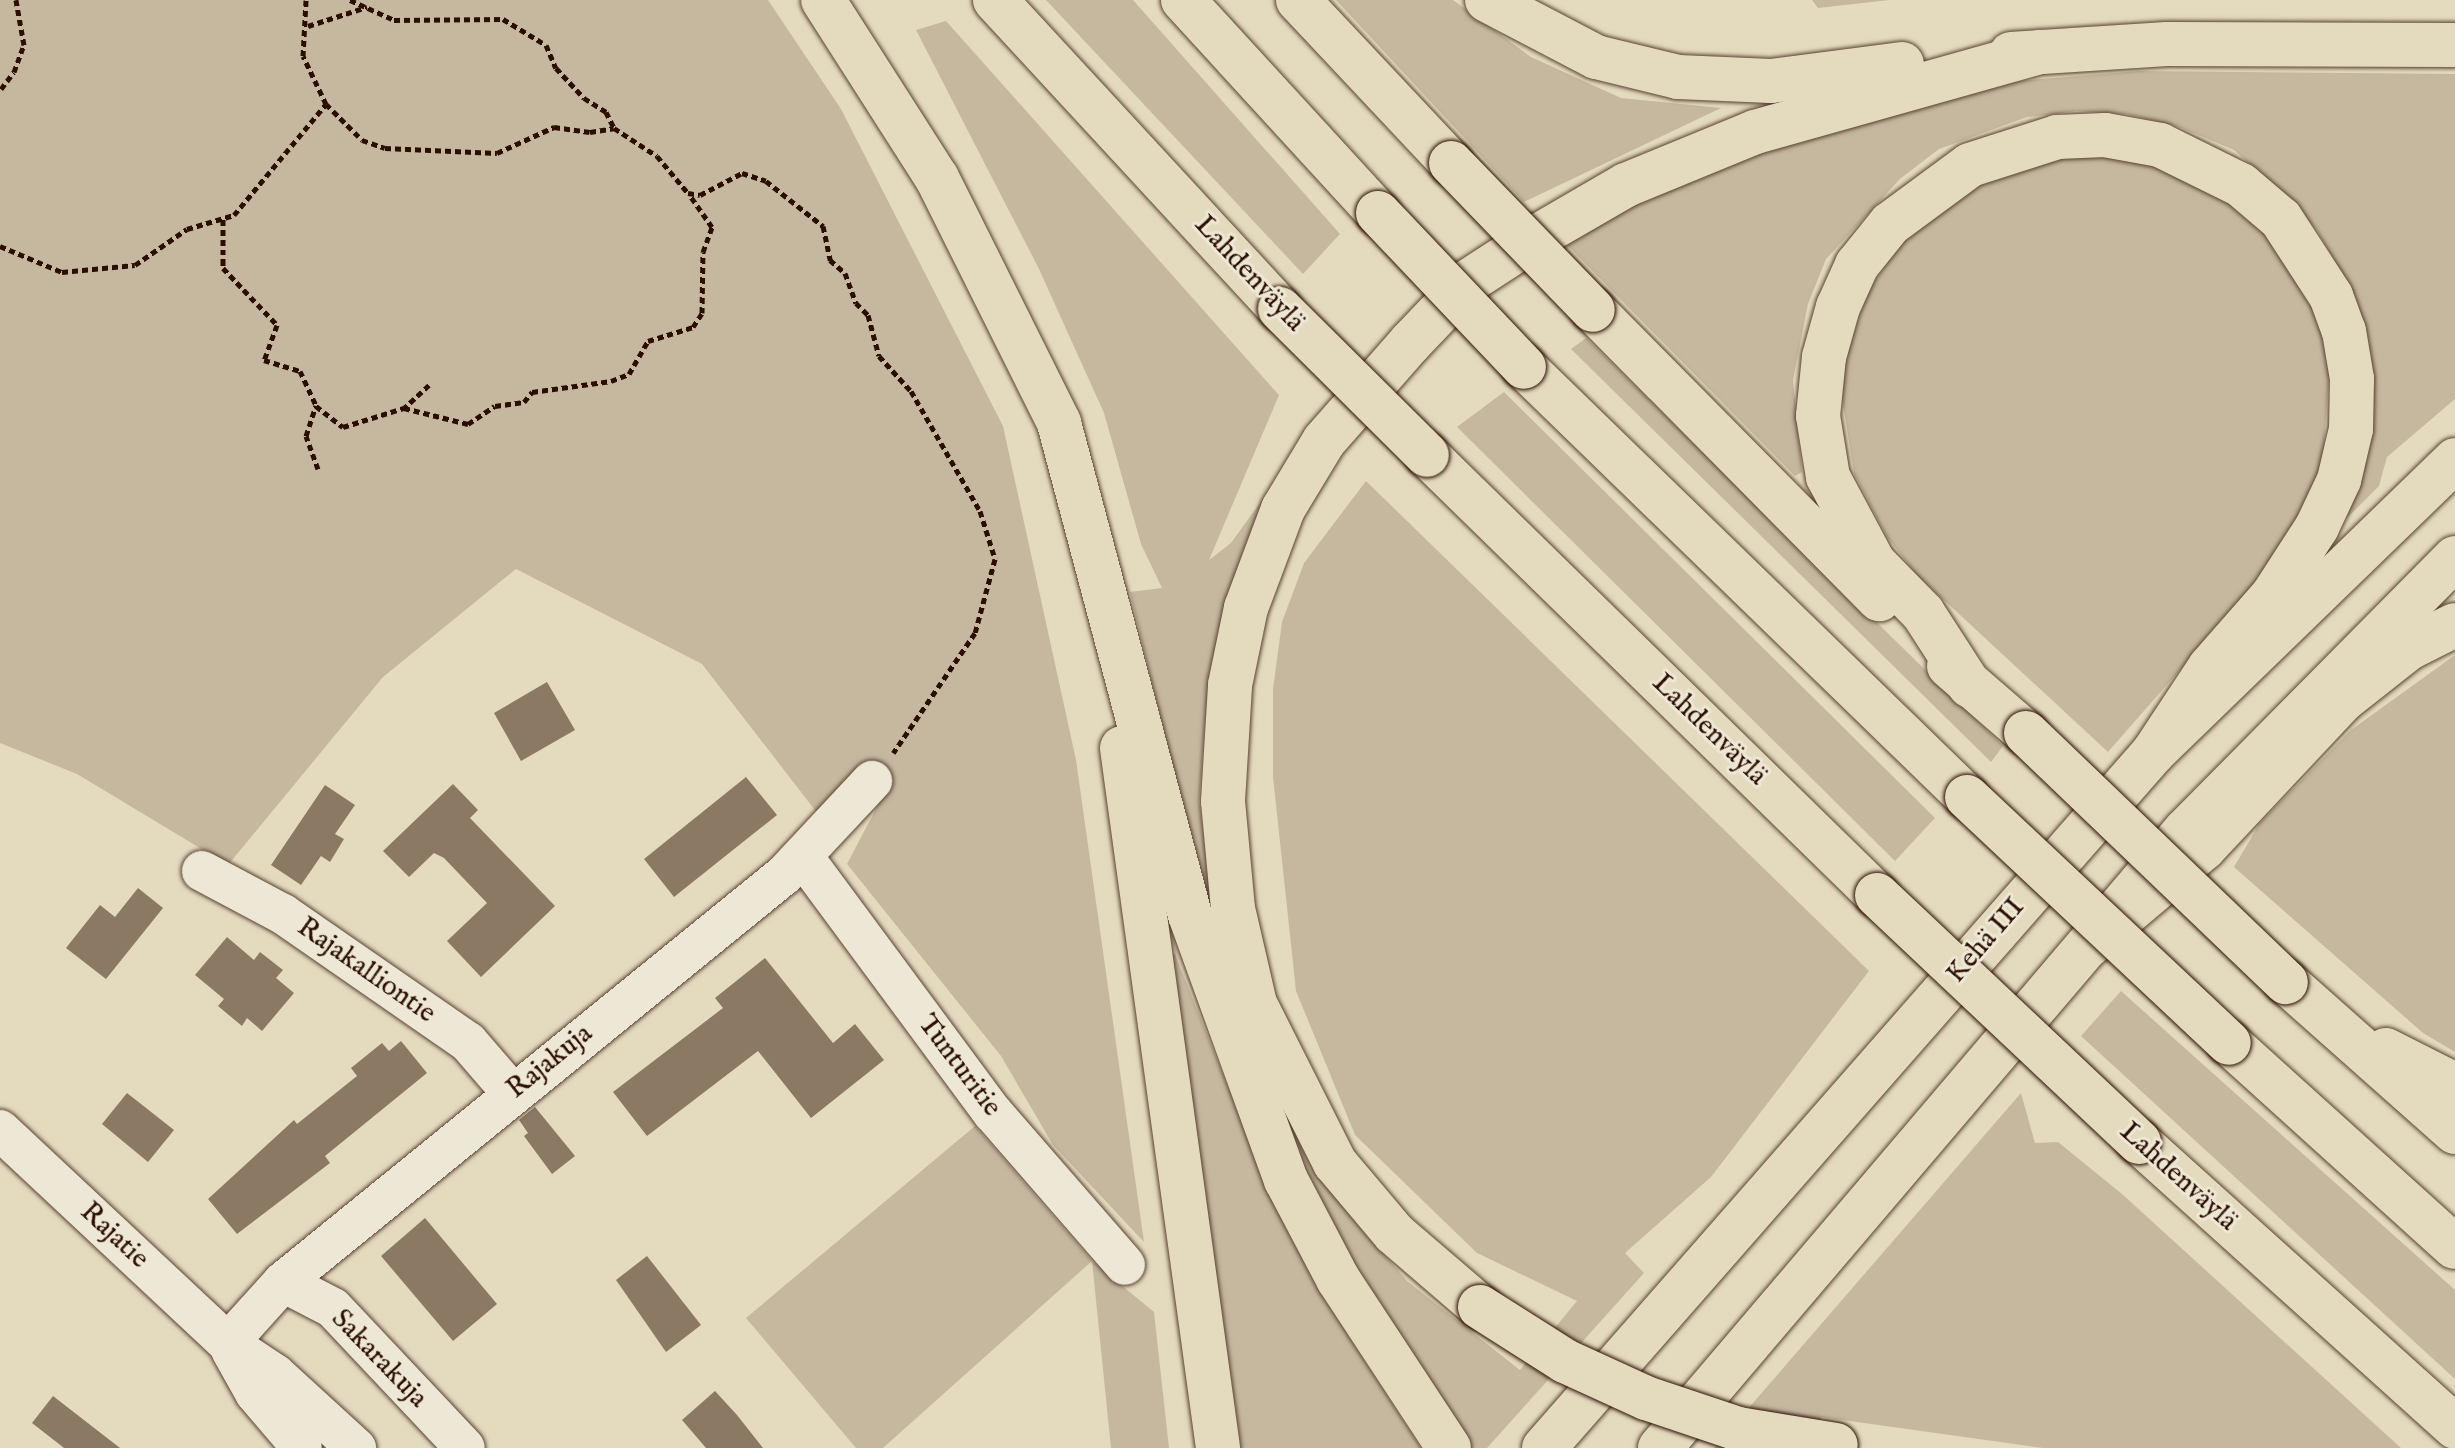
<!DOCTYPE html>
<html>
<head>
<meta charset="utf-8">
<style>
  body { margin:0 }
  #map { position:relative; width:2455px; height:1448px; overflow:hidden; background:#e4dbbf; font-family:"IM FELL English",serif }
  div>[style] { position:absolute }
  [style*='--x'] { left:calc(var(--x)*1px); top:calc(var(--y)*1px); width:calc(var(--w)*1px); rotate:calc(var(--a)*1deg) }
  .green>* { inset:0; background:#c5b89f }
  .building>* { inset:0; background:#8b7963 }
  .path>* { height:5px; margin-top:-2.5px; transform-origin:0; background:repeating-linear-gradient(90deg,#2b0e00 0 6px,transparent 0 10px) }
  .roads { filter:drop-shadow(0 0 2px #594130) drop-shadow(0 0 2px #594130) }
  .minor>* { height:40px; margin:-20px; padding:0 20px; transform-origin:20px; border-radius:20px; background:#ede8d5 }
  .trunk>* { height:44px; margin:-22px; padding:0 22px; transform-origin:22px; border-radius:22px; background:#e4dbbf }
  .motorway>* { height:44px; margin:-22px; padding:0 22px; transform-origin:22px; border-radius:22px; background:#e4dbbf }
  .bridges { filter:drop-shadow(0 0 2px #2b0e00) drop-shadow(0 0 2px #2b0e00) }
  .motorway-bridge>* { height:44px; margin:-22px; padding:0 22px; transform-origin:22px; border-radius:22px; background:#e4dbbf }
  span { translate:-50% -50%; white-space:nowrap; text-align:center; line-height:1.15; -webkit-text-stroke:6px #ede8d5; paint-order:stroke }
  .street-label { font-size:28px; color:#2b0e00 }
</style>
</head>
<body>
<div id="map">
  <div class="green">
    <div style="clip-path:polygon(0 0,768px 0,841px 109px,1003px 426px,1076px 760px,1144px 1242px,1053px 1145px,1001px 1056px,847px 864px,878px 805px,844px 783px,818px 814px,702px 664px,516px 569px,383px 677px,228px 865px,77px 774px,0 743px)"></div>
    <div style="clip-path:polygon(1046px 0,1133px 0,1340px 234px,1303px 274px)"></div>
    <div style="clip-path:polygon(1336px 0,1453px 0,1531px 57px,1621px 98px,1721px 108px,1524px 202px)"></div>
    <div style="clip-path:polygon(1812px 0,1890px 0,1818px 8px)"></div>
    <div style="clip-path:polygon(946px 21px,1279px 395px,1209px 560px,1231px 543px,1267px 493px,1224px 610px,1208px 684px,1199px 801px,1210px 882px,1360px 1226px,1407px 1281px,1520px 1370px,1577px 1301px,1477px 1253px,1355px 1135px,1296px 991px,1273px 777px,1273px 689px,1282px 622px,1304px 563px,1366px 481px,1869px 971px,1711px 1177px,1625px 1253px,1644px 1273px,1487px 1448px,1447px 1448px,1293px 1149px,1204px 895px,1130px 592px,1162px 588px,1141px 544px,1104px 413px,1039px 269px,916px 30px)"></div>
    <div style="clip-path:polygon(2139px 71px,2455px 74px,2455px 399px,2387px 457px,2379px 486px,2347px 518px,2363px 463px,2346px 281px,2317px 230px,2279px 190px,2234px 150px,2177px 126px,2126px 114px,2076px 111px,2027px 117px,1939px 149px,1900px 179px,1826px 259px,1808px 304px,1793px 380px,1802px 472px,1795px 476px,1565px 243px,1637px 201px,1734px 156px,2018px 81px)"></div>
    <div style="clip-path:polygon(2092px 155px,2162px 167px,2228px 199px,2279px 248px,2312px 302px,2330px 359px,2323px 457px,2314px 488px,2277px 559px,2108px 752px,1918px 576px,1887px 537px,1854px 473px,1842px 398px,1845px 362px,1867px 292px,1905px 238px,1959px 190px,2061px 157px)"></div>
    <div style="clip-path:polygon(1586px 338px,2003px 746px,1991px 762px,1571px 349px)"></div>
    <div style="clip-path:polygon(1504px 392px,1935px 818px,1895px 861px,1457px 427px)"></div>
    <div style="clip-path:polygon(2455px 655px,2455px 1052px,2423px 1033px,2234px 867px,2260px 823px,2351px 730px)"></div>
    <div style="clip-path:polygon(1175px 954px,1274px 1203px,1327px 1303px,1421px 1448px,1241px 1448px,1170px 955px)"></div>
    <div style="clip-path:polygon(2121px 991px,2455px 1290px,2455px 1379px,2081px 1036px)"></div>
    <div style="clip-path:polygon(2021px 1093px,2035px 1143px,2058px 1142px,2122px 1194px,2401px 1448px,2043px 1448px,1821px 1417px,1814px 1448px,1714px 1448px)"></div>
    <div style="clip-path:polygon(975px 1126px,1092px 1261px,1154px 1312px,1169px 1448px,1111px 1448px,1092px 1261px,883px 1448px,856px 1448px,746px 1318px)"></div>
  </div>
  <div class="building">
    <div style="clip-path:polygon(547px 682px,575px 730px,521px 761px,494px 713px)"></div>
    <div style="clip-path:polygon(746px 777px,777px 815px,674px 897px,644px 859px)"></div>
    <div style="clip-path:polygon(453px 784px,478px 810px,470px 818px,555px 906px,481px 977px,447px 941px,487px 903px,444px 858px,434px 853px,409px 877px,383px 851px)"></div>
    <div style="clip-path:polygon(325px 785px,355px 805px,335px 834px,344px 839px,330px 862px,321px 856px,301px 885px,271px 865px)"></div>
    <div style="clip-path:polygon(138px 888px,163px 908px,106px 979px,66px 948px,100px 905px,115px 917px)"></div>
    <div style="clip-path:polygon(227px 937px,254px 960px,260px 952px,283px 970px,276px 978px,294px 993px,262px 1031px,247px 1018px,242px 1026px,218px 1006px,224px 999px,195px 975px)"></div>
    <div style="clip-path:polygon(765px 958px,833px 1043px,855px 1024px,884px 1060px,811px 1118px,758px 1051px,647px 1136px,613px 1092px,723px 1008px,715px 998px)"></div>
    <div style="clip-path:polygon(401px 1041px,427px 1073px,325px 1156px,330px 1163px,237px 1234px,208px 1199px,294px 1120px,297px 1124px,357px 1076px,351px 1068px,382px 1043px,389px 1051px)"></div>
    <div style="clip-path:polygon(127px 1093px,174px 1130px,148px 1162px,102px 1124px)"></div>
    <div style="clip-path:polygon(535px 1107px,575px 1156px,552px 1174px,524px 1136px,528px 1133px,519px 1120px)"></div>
    <div style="clip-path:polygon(425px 1218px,497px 1304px,453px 1341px,381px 1256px)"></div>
    <div style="clip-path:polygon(647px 1256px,701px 1325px,666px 1352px,616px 1280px)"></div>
    <div style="clip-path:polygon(715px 1391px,737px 1415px,763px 1448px,706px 1448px,682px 1420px)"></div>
    <div style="clip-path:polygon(53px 1396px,120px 1448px,64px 1448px,32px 1423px)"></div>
  </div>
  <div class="path">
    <div style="--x:350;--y:0;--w:48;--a:24.4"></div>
    <div style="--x:394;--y:20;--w:109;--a:-0.5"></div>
    <div style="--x:503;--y:19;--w:50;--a:31.2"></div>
    <div style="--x:546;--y:45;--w:25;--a:67"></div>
    <div style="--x:556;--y:68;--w:41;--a:47"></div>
    <div style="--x:584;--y:98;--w:26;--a:32"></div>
    <div style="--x:606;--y:112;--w:18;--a:63"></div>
    <div style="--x:614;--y:128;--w:51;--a:33.1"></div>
    <div style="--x:657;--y:156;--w:48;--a:50"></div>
    <div style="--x:688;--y:193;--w:12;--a:9"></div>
    <div style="--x:700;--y:195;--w:47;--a:-27.6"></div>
    <div style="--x:742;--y:173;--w:25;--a:18"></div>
    <div style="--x:766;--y:181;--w:73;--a:38.3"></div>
    <div style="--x:823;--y:226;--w:35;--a:78"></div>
    <div style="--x:830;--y:260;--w:20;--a:41"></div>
    <div style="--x:845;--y:273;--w:32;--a:70"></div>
    <div style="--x:856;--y:303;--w:17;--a:45"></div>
    <div style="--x:868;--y:315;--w:42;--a:75"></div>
    <div style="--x:879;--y:356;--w:47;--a:47.6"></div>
    <div style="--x:911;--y:391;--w:138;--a:60.1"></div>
    <div style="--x:980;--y:511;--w:50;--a:72.6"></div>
    <div style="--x:995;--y:559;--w:77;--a:105.1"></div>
    <div style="--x:975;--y:633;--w:145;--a:124.3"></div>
    <div style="--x:308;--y:26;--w:62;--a:-17.9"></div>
    <div style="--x:1;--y:89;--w:21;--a:-53"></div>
    <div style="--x:14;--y:72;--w:29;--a:-70"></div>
    <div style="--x:24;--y:45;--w:46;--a:-100.1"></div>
    <div style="--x:326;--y:104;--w:51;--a:45"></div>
    <div style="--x:362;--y:140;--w:24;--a:19"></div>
    <div style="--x:385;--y:148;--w:112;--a:2.6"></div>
    <div style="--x:497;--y:153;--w:63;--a:-24.5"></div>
    <div style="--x:554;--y:127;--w:36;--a:8"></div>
    <div style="--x:590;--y:132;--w:24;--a:-9"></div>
    <div style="--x:223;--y:219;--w:49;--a:90"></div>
    <div style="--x:223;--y:268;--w:79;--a:46.5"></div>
    <div style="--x:277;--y:325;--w:37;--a:110"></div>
    <div style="--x:264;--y:360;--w:38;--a:17"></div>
    <div style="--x:300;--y:371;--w:38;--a:65"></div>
    <div style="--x:0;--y:246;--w:67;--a:22.8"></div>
    <div style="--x:62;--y:272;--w:73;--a:-5.5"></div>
    <div style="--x:135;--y:265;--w:63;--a:-34.7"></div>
    <div style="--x:187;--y:229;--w:49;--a:-16.6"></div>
    <div style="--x:234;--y:215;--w:144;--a:-50.3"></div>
    <div style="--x:326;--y:104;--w:53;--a:-115.6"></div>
    <div style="--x:303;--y:56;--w:56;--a:-86.9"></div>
    <div style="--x:429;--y:385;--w:34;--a:137"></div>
    <div style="--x:404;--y:408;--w:66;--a:14"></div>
    <div style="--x:468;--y:424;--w:32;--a:-34"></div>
    <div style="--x:495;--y:406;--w:29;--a:-8"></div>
    <div style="--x:524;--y:402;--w:13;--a:-51"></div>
    <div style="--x:532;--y:392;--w:80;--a:-7.9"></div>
    <div style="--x:611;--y:381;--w:19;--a:-21"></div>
    <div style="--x:629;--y:374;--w:38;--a:-60"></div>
    <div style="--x:648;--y:341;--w:47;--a:-17.3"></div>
    <div style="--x:693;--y:327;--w:17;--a:-57"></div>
    <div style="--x:702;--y:313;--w:61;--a:-89.1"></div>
    <div style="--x:703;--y:252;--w:27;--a:-70"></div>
    <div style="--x:712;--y:227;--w:40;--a:-124.9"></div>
    <div style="--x:318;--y:469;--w:35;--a:-110"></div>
    <div style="--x:306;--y:436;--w:32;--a:-72"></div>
    <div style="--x:316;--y:406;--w:34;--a:38"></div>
    <div style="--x:343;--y:427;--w:64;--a:-17.3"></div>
  </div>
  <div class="roads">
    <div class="minor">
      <div style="--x:804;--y:858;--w:317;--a:53.5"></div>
      <div style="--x:993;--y:1113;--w:201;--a:49"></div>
      <div style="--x:202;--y:871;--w:92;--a:28"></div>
      <div style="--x:283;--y:914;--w:225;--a:34.7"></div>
      <div style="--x:468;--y:1042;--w:67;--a:49.2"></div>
      <div style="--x:0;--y:1130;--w:312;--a:43.1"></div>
      <div style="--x:228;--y:1343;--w:56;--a:33.4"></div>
      <div style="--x:275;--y:1374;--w:110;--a:42.4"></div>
      <div style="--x:283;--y:1282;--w:56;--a:27.5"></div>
      <div style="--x:333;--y:1308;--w:192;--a:46.7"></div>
      <div style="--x:228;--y:1343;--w:82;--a:-48"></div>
      <div style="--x:283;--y:1282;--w:645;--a:-39.09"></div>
      <div style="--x:784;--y:875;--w:129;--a:-46.9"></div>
      <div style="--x:231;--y:1350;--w:49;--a:60.8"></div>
      <div style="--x:255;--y:1393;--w:72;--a:49.5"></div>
    </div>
    <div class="trunk">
      <div style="--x:1544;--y:1448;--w:924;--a:-48.77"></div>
      <div style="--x:2153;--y:753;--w:421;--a:-44.1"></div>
      <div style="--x:1660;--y:1448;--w:810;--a:-49.61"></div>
      <div style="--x:2185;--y:831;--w:384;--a:-45.3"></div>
    </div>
    <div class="motorway">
      <div style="--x:823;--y:0;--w:211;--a:57.4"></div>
      <div style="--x:937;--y:178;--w:274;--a:63.5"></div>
      <div style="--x:1059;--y:423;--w:509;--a:75.09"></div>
      <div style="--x:1190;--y:915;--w:282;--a:70.1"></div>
      <div style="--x:1286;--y:1180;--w:112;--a:62.3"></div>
      <div style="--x:1338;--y:1279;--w:202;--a:56.7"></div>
      <div style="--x:995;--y:0;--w:420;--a:47.3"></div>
      <div style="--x:1183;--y:0;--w:289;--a:47.5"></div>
      <div style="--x:1298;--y:0;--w:224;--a:46.8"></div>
      <div style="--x:1487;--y:0;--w:123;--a:27.6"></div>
      <div style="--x:1596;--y:57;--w:84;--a:13.7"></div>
      <div style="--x:1678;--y:77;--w:93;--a:2.5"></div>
      <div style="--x:1771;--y:81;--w:132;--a:-7.4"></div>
      <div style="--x:2011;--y:54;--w:156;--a:-3.7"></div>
      <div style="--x:2167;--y:44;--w:288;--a:0.2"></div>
      <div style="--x:1593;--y:310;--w:407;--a:45.3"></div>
      <div style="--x:1524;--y:367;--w:617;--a:44.15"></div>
      <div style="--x:1427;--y:455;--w:629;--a:44.36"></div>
      <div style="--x:1949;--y:666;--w:102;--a:41"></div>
      <div style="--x:1970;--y:686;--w:87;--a:-122.8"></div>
      <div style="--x:1923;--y:613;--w:70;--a:-134.4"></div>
      <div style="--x:1874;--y:563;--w:98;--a:-118.1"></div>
      <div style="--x:1828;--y:477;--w:62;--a:-99.3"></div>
      <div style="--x:1818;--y:416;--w:59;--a:-84.2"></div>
      <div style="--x:1824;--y:357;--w:52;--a:-74.4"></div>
      <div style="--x:1838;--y:307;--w:46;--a:-65.7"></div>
      <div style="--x:1857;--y:265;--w:53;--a:-51.2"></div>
      <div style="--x:1890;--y:224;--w:99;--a:-36.4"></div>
      <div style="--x:1970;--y:165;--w:91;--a:-17.8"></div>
      <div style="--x:2057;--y:137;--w:48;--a:-2.4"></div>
      <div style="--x:2105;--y:135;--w:56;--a:10.3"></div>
      <div style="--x:2160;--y:145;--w:90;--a:26.3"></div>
      <div style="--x:2241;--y:185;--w:52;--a:40.4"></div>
      <div style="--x:2281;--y:219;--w:92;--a:57"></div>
      <div style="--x:2331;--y:296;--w:37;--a:70"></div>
      <div style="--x:2344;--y:331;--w:49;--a:80.5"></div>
      <div style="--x:2352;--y:379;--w:50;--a:91.1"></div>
      <div style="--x:2351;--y:429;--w:52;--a:103.2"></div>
      <div style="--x:2339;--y:480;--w:52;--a:115.1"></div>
      <div style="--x:2317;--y:527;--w:81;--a:122.9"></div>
      <div style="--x:2273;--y:595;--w:96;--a:131.2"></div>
      <div style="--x:2210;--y:667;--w:103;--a:123.5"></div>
      <div style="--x:1122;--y:748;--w:707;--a:82.19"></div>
      <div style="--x:2088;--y:946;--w:152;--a:-40.2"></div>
      <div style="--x:2204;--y:848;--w:203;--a:-46.8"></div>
      <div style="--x:2343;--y:700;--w:84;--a:-38.2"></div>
      <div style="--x:2409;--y:648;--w:51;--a:-26.6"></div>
      <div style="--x:2286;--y:982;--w:226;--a:41.6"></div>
      <div style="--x:2229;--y:1043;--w:304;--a:42.1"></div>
      <div style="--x:2386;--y:1050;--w:77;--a:26.9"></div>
      <div style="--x:2139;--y:1142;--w:426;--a:42"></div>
      <div style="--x:1480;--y:1307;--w:113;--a:-139.3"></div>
      <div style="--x:1394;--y:1233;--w:92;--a:-130.1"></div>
      <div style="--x:1335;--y:1163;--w:178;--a:-116.7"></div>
      <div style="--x:1255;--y:1004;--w:98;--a:-103"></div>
      <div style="--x:1233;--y:909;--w:108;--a:-95.3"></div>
      <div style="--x:1223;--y:801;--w:116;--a:-86.5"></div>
      <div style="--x:1230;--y:685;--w:79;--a:-78.3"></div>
      <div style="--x:1246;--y:608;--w:106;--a:-69.5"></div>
      <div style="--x:1283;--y:509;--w:79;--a:-58.9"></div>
      <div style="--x:1324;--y:441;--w:130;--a:-48.7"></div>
      <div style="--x:1410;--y:343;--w:86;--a:-46.4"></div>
      <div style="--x:1469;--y:281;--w:82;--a:-33.1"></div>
      <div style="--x:1538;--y:236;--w:102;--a:-30.1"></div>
      <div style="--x:1626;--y:185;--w:139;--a:-22.3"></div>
      <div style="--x:1755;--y:132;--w:296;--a:-15.7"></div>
    </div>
  </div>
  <div class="bridges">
    <div class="motorway-bridge">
      <div style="--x:1451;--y:163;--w:204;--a:46"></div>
      <div style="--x:1378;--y:213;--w:212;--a:46.5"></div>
      <div style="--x:1280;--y:309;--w:207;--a:44.8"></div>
      <div style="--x:2026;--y:733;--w:360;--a:43.8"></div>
      <div style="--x:1967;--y:797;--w:359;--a:43.2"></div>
      <div style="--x:1877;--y:895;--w:360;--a:43.3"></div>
      <div style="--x:1480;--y:1307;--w:101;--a:32.4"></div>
      <div style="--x:1565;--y:1361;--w:89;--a:24.6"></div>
      <div style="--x:1646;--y:1398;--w:97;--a:18.6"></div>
      <div style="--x:1738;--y:1429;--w:99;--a:9.3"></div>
    </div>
  </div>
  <div class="street-label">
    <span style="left:1249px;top:274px;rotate:47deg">Lahdenväylä</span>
    <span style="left:1709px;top:730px;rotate:44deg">Lahdenväylä</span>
    <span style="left:1986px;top:941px;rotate:-49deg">Kehä III</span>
    <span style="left:366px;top:971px;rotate:35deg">Rajakalliontie</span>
    <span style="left:550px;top:1062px;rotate:-39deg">Rajakuja</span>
    <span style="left:959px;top:1066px;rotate:53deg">Tunturitie</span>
    <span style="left:2178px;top:1177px;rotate:42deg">Lahdenväylä</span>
    <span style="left:114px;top:1236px;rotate:43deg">Rajatie</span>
    <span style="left:379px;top:1359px;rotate:46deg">Sakarakuja</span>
  </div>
</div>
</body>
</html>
